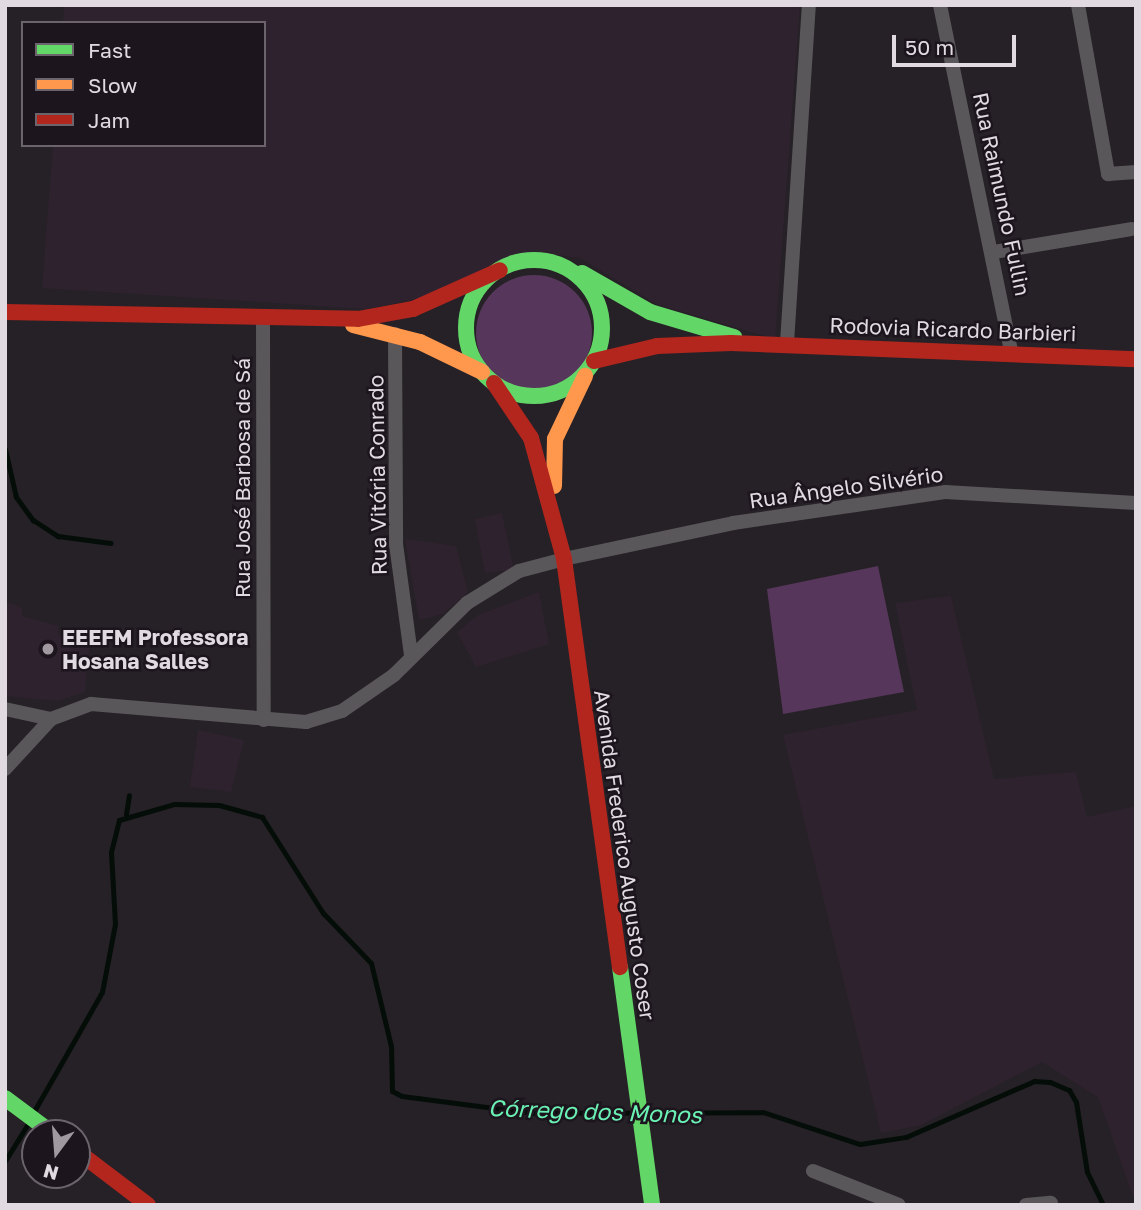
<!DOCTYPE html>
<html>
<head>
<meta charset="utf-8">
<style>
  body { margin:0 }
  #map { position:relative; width:1141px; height:1210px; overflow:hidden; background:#262126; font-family:"Golos Text",sans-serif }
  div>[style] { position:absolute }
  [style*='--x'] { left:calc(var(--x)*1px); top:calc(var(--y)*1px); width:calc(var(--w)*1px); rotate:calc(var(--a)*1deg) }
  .built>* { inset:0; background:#2e222f }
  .green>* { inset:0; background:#56365a }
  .round { border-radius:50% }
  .stream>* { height:5px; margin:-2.5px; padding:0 2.5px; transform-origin:2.5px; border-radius:2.5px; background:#050d09 }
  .street>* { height:14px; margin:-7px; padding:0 7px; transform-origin:7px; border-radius:7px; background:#5a575b }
  .fast>* { height:16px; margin:-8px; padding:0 8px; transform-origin:8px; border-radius:8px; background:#63d668 }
  .fast>.ring { margin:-8px; padding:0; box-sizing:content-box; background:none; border:16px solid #63d668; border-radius:50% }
  .slow>* { height:16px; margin:-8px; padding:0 8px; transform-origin:8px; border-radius:8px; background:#ff974d }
  .jam>* { height:16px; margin:-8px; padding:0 8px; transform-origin:8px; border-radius:8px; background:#b3261e }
  .dots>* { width:19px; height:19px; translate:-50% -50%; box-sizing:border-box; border:4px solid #1d151e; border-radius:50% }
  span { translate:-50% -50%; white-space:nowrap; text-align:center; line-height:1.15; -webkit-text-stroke:5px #1d151e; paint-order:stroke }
  .street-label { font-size:21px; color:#e1dbe1 }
  .poi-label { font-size:21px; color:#e1dbe1; font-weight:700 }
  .left { translate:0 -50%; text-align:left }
  .water-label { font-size:23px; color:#6af1b4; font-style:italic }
  .frame { position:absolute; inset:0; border:7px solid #e1dbe1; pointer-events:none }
  .legend { position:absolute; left:21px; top:21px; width:245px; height:126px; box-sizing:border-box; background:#1d151e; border:2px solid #6b646c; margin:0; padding:9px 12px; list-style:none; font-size:21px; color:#e1dbe1 }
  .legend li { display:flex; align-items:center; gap:14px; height:35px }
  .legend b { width:35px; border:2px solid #6b646c }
  .north { position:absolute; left:21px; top:1119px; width:70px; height:70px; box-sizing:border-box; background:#1d151e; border:2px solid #6b646c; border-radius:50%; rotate:196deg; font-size:19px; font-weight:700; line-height:28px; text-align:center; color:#e1dbe1 }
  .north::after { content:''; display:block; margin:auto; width:24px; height:32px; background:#a09aa0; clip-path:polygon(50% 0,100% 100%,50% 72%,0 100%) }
  .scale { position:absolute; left:892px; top:35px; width:124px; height:32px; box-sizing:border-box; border:4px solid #e1dbe1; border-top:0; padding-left:9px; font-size:21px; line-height:24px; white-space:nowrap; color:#e1dbe1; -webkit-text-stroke:5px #1d151e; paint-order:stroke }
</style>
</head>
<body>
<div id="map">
  <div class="built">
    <div style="clip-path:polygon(64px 5px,800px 5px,775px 339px,656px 304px,580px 258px,550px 254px,503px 262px,436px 295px,366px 309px,42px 288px,53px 145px,264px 145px,264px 23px,63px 23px)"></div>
    <div style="clip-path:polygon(502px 513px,514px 570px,485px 573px,475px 519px)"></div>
    <div style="clip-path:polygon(405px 539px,456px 546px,468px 592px,443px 614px,419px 620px)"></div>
    <div style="clip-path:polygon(539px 592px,549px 644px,476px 667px,457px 632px,478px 615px)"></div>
    <div style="clip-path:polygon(951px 596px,994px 779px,1076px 772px,1087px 817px,1136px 806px,1136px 1205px,1098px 1097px,1042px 1062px,921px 1125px,881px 1133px,783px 735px,917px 710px,895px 603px)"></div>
    <div style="clip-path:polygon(5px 601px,22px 608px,22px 616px,58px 626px,58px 635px,90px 641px,85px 692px,57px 701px,5px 696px)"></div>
    <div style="clip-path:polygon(198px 730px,244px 740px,231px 792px,190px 787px)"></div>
  </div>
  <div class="green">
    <div class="round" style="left:476px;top:275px;width:116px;height:116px"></div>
    <div style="clip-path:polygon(878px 566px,904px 692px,783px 714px,767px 589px)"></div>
  </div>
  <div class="stream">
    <div style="--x:5;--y:449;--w:49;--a:77.1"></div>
    <div style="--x:16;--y:497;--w:29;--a:54"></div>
    <div style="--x:33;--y:520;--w:30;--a:33"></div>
    <div style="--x:58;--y:536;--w:53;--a:7.5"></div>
    <div style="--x:126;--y:814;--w:19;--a:-81"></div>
    <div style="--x:33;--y:1113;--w:139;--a:-60.3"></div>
    <div style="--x:102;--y:992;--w:69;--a:-79.2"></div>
    <div style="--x:115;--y:924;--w:72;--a:-93.2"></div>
    <div style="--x:111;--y:852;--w:33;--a:-76"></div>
    <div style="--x:119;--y:820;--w:57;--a:-16.2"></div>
    <div style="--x:174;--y:804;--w:45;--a:1.3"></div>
    <div style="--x:219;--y:805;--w:45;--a:15.6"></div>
    <div style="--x:262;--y:817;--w:114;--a:57.6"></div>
    <div style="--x:323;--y:913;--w:69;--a:46.2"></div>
    <div style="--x:371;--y:963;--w:85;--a:76.5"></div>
    <div style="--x:391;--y:1046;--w:45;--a:88.7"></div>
    <div style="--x:392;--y:1091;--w:11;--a:27"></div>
    <div style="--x:402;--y:1096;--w:132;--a:7.4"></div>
    <div style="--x:533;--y:1113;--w:230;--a:-0.2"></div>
    <div style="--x:763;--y:1112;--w:102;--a:18.3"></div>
    <div style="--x:860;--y:1144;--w:47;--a:-8.7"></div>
    <div style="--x:906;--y:1137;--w:140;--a:-23.6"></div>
    <div style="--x:1034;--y:1081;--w:16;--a:4"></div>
    <div style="--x:1050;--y:1082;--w:21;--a:23"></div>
    <div style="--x:1069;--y:1090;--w:14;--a:60"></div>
    <div style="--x:1076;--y:1102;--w:71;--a:81.1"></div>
    <div style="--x:1087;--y:1172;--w:37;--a:64"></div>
    <div style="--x:5;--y:1161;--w:46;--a:-58.4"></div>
  </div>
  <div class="street">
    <div style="--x:940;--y:5;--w:352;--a:78.4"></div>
    <div style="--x:1078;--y:5;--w:172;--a:79.9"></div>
    <div style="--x:1108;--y:174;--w:28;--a:-4"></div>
    <div style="--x:994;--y:252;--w:139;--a:-9.5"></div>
    <div style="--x:263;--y:320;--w:400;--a:89.9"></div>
    <div style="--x:395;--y:334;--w:210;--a:89.7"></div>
    <div style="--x:396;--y:544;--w:112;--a:82.3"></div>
    <div style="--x:787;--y:343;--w:339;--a:-86.3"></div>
    <div style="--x:5;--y:709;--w:47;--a:12.3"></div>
    <div style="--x:5;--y:769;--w:68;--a:-47.4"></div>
    <div style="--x:51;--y:719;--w:43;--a:-20.6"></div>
    <div style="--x:91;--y:704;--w:216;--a:4.8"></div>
    <div style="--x:306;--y:722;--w:38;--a:-17"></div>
    <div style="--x:342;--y:711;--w:63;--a:-34.7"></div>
    <div style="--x:394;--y:675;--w:103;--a:-44.6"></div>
    <div style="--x:467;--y:603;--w:61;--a:-31.6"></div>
    <div style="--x:519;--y:571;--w:47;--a:-14.9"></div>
    <div style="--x:564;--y:559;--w:173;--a:-12"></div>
    <div style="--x:733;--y:523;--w:214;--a:-8.3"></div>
    <div style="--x:945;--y:492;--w:191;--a:3.3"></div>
    <div style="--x:813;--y:1171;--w:92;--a:21.6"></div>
    <div style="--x:1026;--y:1205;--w:25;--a:-5"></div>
  </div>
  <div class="fast">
    <div class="ring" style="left:466px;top:260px;width:120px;height:120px"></div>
    <div style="--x:582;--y:273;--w:78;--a:29.8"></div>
    <div style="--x:650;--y:312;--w:88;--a:16.6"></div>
    <div style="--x:620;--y:967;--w:240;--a:82.3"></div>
    <div style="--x:5;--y:1098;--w:59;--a:36.7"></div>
  </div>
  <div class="slow">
    <div style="--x:353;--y:325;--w:69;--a:14.2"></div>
    <div style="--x:420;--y:342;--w:69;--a:25.8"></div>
    <div style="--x:554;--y:486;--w:47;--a:-88.8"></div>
    <div style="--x:555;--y:439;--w:70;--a:-64.5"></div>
  </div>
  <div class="jam">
    <div style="--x:5;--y:312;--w:353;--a:1.1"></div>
    <div style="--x:358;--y:319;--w:56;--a:-10.3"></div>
    <div style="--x:413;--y:309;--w:95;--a:-24.1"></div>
    <div style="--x:594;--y:361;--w:65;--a:-13.4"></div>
    <div style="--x:657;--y:346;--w:74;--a:-2.3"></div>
    <div style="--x:731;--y:343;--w:405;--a:2.3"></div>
    <div style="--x:494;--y:383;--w:66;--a:56.1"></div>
    <div style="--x:531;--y:438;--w:125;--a:74.7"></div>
    <div style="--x:564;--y:559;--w:412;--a:82.2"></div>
    <div style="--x:77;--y:1151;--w:89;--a:37.3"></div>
  </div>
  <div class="dots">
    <div style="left:48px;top:649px;background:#a09aa0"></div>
  </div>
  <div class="street-label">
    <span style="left:1002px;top:194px;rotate:78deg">Rua Raimundo Fullin</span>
    <span style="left:953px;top:329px;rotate:2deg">Rodovia Ricardo Barbieri</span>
    <span style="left:377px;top:475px;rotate:-91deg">Rua Vitória Conrado</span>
    <span style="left:242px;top:478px;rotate:-90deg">Rua José Barbosa de Sá</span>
    <span style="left:846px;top:487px;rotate:-8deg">Rua Ângelo Silvério</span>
    <span style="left:625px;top:855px;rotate:82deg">Avenida Frederico Augusto Coser</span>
  </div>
  <div class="poi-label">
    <span class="left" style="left:62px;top:649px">EEEFM Professora<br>Hosana Salles</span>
  </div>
  <div class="water-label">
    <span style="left:595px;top:1111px;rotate:2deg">Córrego dos Monos</span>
  </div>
  <div class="frame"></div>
  <ul class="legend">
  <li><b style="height:9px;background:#63d668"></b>Fast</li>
  <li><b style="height:9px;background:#ff974d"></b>Slow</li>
  <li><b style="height:9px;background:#b3261e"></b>Jam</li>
  </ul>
  <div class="north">N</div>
  <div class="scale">50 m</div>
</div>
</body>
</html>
